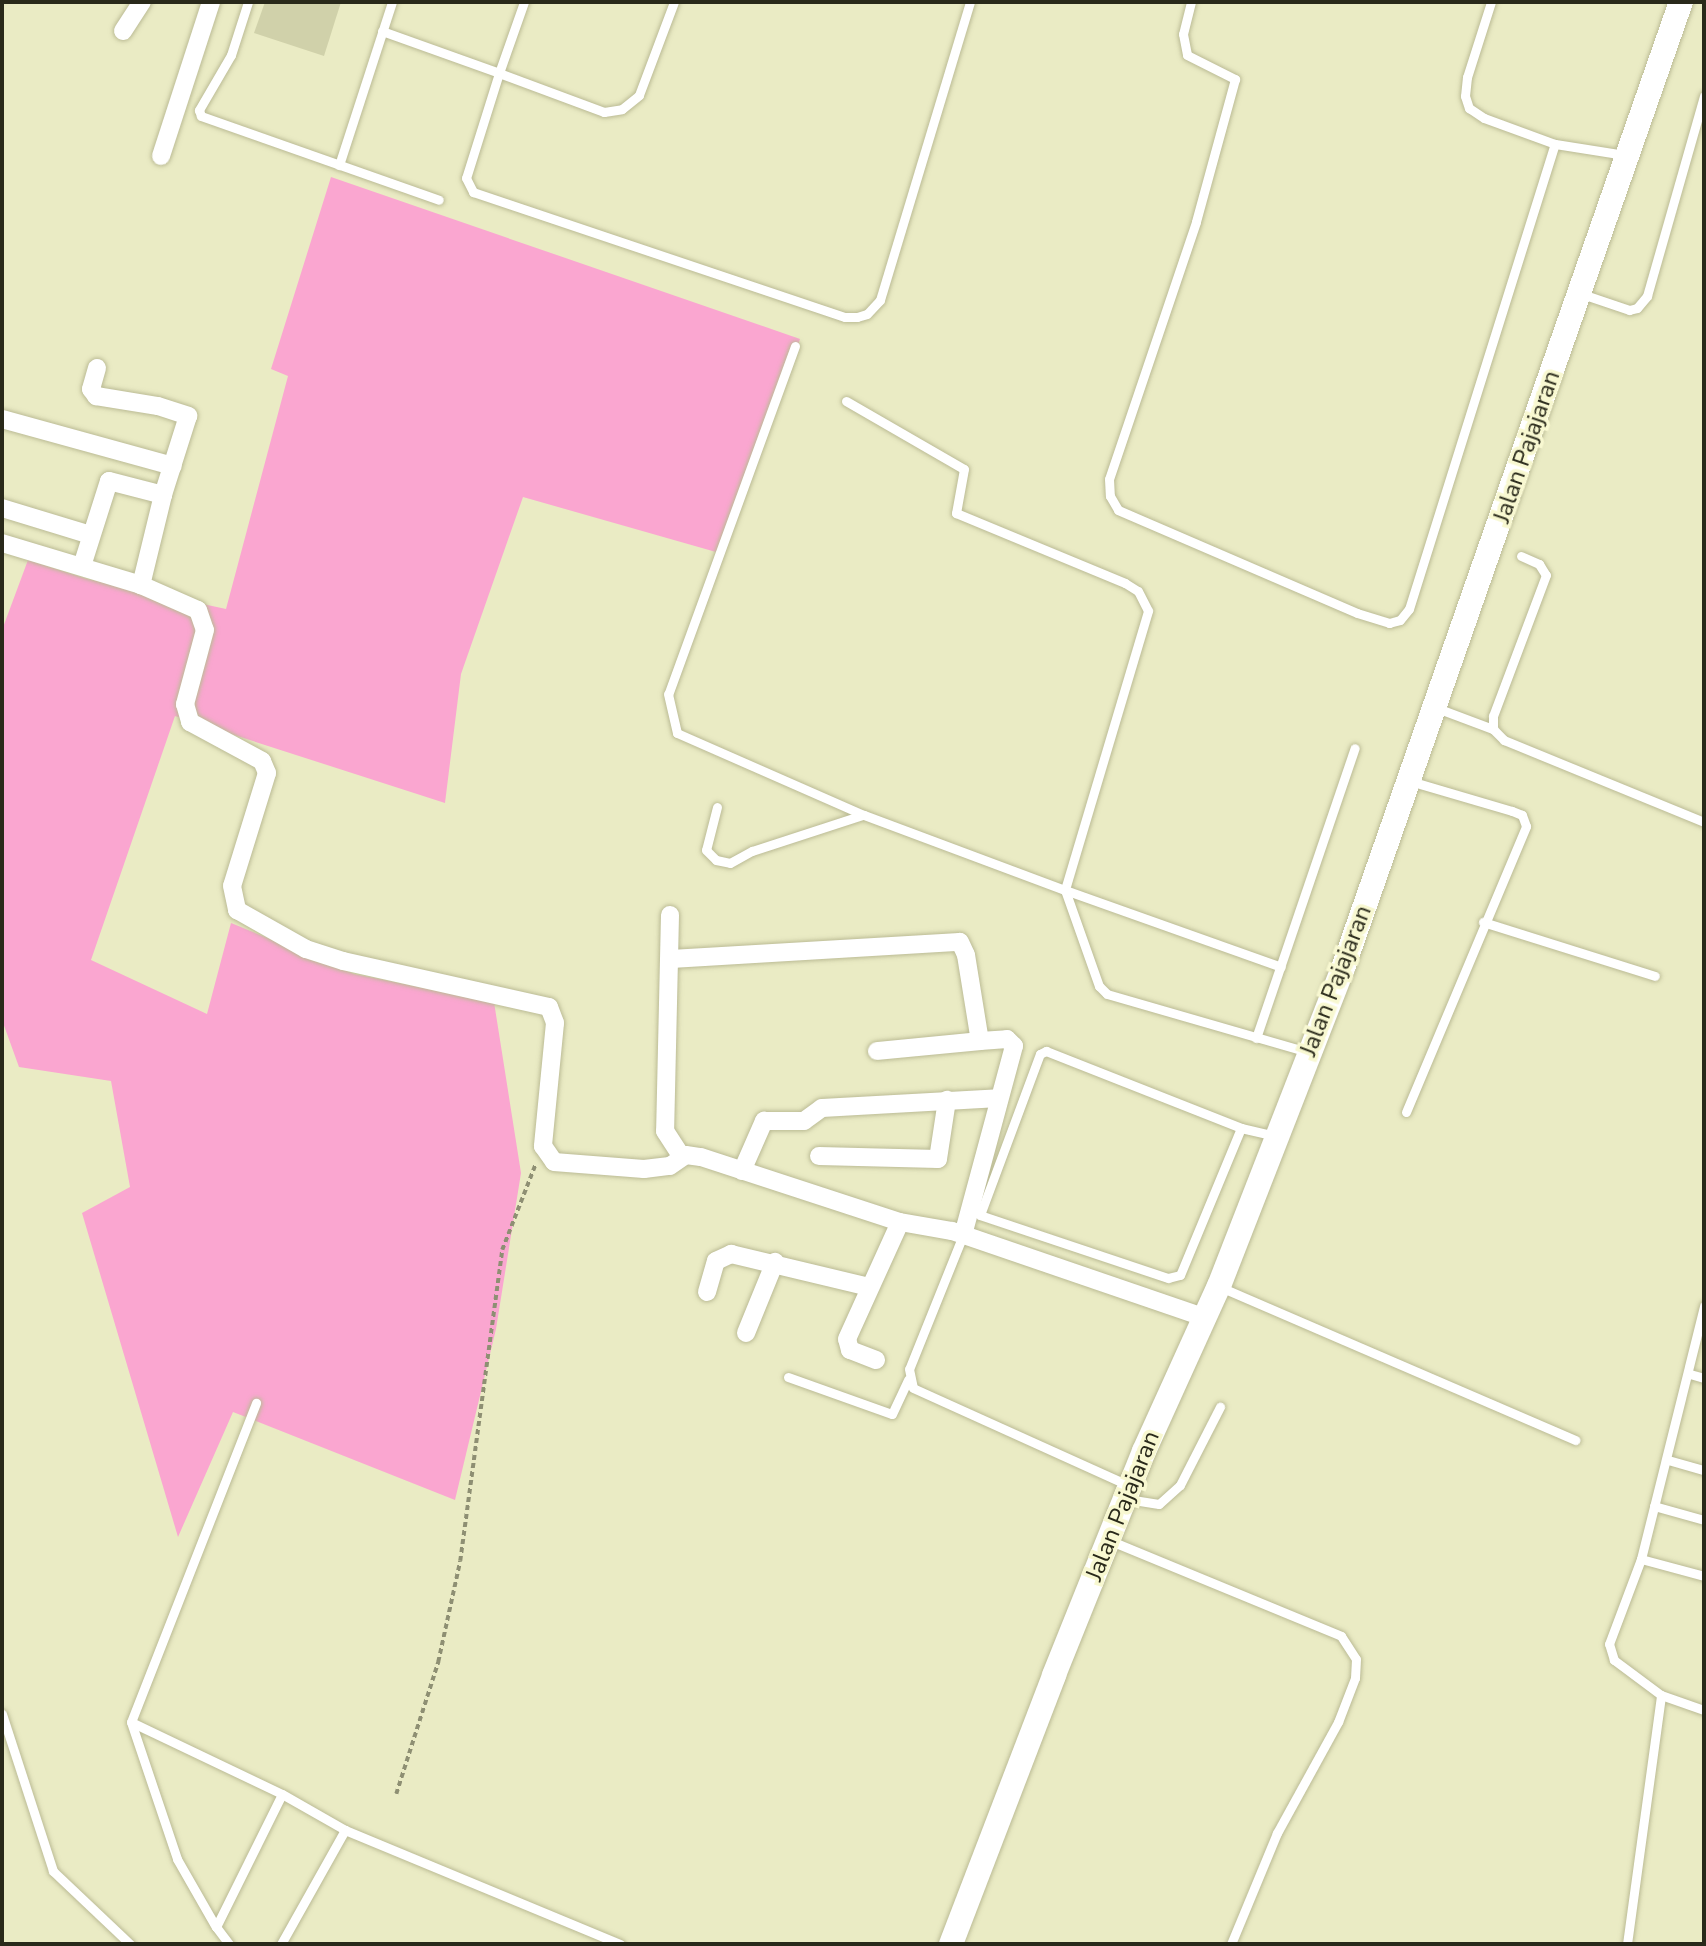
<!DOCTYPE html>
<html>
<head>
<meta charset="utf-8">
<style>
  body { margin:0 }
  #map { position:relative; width:1706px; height:1946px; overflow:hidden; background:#eaebc4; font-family:"Nunito Sans",sans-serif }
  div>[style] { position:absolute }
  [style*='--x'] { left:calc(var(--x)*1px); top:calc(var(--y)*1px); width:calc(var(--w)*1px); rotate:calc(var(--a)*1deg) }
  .green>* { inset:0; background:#faa6d0 }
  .building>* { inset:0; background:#d0d1aa }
  .path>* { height:3.5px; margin-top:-1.75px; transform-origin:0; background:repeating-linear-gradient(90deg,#8e8f73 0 5px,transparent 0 8.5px) }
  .roads { filter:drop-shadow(0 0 2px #bbbb95) drop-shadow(0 0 2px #bbbb95) }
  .service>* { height:9px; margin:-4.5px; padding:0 4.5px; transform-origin:4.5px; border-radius:4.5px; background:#fff }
  .minor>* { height:18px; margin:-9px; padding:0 9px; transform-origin:9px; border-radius:9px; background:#fff }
  .secondary>* { height:24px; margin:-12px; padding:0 12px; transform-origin:12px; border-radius:12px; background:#fff }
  span { translate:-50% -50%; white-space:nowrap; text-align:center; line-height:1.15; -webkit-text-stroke:7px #f8f8d1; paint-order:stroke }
  .street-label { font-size:24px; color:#29291a }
  .frame { position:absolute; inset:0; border:4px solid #29291a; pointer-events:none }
</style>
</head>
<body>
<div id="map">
  <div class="green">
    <div style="clip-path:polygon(331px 177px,800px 339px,723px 554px,523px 497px,461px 674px,445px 803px,175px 716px,91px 960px,207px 1014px,231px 923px,354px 974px,494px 1002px,521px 1173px,496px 1329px,455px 1500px,233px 1412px,178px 1537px,82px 1213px,130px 1187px,111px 1081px,19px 1067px,2px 1020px,2px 630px,28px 560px,87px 579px,226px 609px,288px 376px,271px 369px)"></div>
  </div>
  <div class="building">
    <div style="clip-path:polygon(265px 2px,341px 2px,324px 56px,254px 33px)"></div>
  </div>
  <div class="path">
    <div style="--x:396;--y:1794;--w:139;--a:-72.3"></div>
    <div style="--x:438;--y:1662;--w:103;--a:-77.7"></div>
    <div style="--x:460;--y:1561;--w:314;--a:-82.3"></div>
    <div style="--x:502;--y:1250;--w:93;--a:-68.7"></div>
  </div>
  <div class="roads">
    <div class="service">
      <div style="--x:248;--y:2;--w:56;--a:107.8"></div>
      <div style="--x:231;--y:55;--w:64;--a:120.2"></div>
      <div style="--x:199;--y:110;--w:6;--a:72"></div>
      <div style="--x:201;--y:116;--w:252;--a:19.4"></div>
      <div style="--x:524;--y:2;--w:75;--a:109.4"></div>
      <div style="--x:499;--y:73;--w:112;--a:20.4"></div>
      <div style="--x:604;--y:112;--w:18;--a:-9"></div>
      <div style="--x:622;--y:109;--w:22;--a:-39"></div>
      <div style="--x:639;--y:95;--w:99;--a:-69.4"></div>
      <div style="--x:1191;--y:2;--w:33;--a:104"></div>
      <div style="--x:1183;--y:34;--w:21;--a:79"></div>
      <div style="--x:1187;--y:55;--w:54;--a:26.6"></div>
      <div style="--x:1235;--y:79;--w:148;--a:105.3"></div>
      <div style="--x:1196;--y:222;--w:271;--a:108.7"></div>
      <div style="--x:1109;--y:479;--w:17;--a:87"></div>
      <div style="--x:1110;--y:496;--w:16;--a:60"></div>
      <div style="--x:1118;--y:510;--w:260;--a:23.3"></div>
      <div style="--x:1357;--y:613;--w:34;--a:17"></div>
      <div style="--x:1389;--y:623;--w:11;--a:-15"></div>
      <div style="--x:1400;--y:620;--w:14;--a:-51"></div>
      <div style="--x:1409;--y:609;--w:487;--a:-72.6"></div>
      <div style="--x:1555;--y:144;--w:71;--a:8.9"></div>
      <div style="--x:1491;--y:2;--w:79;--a:107.7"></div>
      <div style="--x:1467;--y:77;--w:19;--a:96"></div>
      <div style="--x:1465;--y:96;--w:13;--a:72"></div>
      <div style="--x:1469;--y:108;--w:18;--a:34"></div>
      <div style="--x:1484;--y:118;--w:76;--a:20.1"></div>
      <div style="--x:382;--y:31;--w:124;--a:19.7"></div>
      <div style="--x:499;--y:73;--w:110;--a:107.4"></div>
      <div style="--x:466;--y:178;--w:16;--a:63"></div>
      <div style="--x:473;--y:192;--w:392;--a:18.6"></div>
      <div style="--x:845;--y:317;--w:12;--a:0"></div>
      <div style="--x:857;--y:317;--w:10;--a:-17"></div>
      <div style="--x:867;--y:314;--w:19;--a:-47"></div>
      <div style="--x:880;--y:300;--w:311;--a:-73.2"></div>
      <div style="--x:339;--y:165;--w:171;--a:-72"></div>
      <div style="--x:1582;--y:294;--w:50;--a:18.8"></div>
      <div style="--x:1629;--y:310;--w:8;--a:-14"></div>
      <div style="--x:1637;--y:308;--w:16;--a:-50"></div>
      <div style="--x:1647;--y:296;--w:208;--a:-74.1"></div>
      <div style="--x:795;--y:346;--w:370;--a:110"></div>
      <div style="--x:668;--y:694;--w:40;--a:77"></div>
      <div style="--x:677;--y:733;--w:204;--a:23.7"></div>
      <div style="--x:864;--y:815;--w:215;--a:20.5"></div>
      <div style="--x:1065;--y:890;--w:102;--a:70.5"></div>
      <div style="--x:1099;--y:986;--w:11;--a:45"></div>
      <div style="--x:1107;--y:994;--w:209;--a:16.1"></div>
      <div style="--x:846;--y:401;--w:136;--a:30"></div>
      <div style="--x:964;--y:469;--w:45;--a:100.3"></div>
      <div style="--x:956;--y:513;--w:183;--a:22.5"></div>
      <div style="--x:1125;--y:583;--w:15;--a:32"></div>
      <div style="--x:1138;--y:591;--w:22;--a:63"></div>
      <div style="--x:1148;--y:611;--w:291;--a:106.6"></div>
      <div style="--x:1065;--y:890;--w:229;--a:19.6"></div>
      <div style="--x:1521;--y:556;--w:20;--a:24"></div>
      <div style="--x:1539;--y:564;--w:13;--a:58"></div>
      <div style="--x:1546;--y:575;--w:151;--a:110.6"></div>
      <div style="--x:1493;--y:716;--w:13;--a:90"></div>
      <div style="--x:1493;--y:729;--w:16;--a:45"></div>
      <div style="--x:1504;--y:740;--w:216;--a:22.3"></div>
      <div style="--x:1437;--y:708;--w:60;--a:20.6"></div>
      <div style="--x:717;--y:807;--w:44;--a:104.3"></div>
      <div style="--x:706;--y:850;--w:14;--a:45"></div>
      <div style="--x:716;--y:860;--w:14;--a:12"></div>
      <div style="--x:730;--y:863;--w:25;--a:-29"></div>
      <div style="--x:752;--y:851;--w:117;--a:-18"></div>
      <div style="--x:1483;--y:922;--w:180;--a:17.4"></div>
      <div style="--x:1256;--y:1038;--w:306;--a:-71.2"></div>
      <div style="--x:1406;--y:1112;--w:310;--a:-67.2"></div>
      <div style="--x:1526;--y:826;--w:12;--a:-110"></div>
      <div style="--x:1522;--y:815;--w:11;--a:-158"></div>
      <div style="--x:1512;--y:811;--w:106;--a:-163.6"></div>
      <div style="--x:1241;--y:1128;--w:159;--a:112.5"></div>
      <div style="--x:1180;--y:1275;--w:12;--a:166"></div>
      <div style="--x:1168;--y:1278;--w:198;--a:-161.5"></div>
      <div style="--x:980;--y:1215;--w:172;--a:-69.6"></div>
      <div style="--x:1040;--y:1054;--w:7;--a:-27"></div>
      <div style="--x:1046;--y:1051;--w:210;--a:21.5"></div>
      <div style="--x:1241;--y:1128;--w:36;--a:13"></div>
      <div style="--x:963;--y:1235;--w:144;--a:111.9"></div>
      <div style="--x:909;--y:1369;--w:19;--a:78"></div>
      <div style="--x:913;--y:1388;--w:236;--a:24.3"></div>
      <div style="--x:1220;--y:1287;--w:387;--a:23.3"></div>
      <div style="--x:1690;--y:1374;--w:15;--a:16"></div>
      <div style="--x:788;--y:1377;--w:110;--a:19.6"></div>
      <div style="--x:892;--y:1414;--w:38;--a:-65"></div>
      <div style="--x:1668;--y:1460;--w:37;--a:16"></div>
      <div style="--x:1127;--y:1499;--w:32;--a:9"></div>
      <div style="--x:1159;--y:1504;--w:28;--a:-42"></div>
      <div style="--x:1180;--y:1485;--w:88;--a:-62.9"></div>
      <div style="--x:1654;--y:1506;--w:52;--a:15.6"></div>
      <div style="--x:1111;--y:1541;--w:249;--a:22.4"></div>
      <div style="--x:1341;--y:1636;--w:27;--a:57"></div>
      <div style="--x:1356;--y:1659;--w:19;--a:93"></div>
      <div style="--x:1355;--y:1678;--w:47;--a:111.1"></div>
      <div style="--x:1338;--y:1722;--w:127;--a:118.8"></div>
      <div style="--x:1277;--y:1833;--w:120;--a:112.5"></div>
      <div style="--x:1641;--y:1559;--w:65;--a:15.1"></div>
      <div style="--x:1661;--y:1695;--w:46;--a:19.2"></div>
      <div style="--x:2;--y:1714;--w:165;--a:72"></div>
      <div style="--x:53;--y:1871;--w:106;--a:43.5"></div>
      <div style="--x:131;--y:1722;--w:145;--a:71.4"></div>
      <div style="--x:177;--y:1859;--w:78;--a:60.2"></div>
      <div style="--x:282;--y:1794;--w:73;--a:29.7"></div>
      <div style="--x:345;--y:1830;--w:298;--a:22.5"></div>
      <div style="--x:229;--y:1944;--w:21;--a:-127"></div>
      <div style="--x:216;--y:1927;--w:148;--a:-63.6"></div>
      <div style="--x:282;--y:1794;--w:167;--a:-154.5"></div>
      <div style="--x:131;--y:1722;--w:343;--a:-68.6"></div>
      <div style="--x:281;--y:1944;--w:131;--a:-60.7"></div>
      <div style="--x:1627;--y:1944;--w:251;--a:-82.2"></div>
      <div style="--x:1661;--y:1695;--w:59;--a:-143.3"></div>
      <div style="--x:1614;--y:1660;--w:17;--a:-107"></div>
      <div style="--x:1609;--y:1644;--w:91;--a:-69.4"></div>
      <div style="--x:1641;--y:1559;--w:261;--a:-76"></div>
    </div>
    <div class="minor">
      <div style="--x:123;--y:31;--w:35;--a:-57"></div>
      <div style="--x:161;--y:156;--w:162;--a:-72"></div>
      <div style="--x:97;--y:368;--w:22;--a:106"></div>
      <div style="--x:91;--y:389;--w:9;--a:54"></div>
      <div style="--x:96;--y:396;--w:63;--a:9.2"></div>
      <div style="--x:158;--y:406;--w:32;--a:18"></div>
      <div style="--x:188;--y:416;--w:83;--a:107.6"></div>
      <div style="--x:2;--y:419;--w:177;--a:15.4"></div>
      <div style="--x:2;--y:508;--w:93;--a:16.9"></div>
      <div style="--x:2;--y:543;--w:145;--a:16.8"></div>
      <div style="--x:141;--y:585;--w:62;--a:23.7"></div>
      <div style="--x:198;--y:610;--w:21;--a:71"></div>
      <div style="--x:205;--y:630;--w:77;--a:105.1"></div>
      <div style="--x:185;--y:704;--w:19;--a:74"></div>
      <div style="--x:190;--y:722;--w:82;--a:28.4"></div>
      <div style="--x:262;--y:761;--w:13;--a:67"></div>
      <div style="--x:267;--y:773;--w:118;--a:107.2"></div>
      <div style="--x:232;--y:886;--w:25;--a:78"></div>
      <div style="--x:237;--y:910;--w:79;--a:29.5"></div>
      <div style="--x:306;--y:949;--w:39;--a:18"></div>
      <div style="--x:343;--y:961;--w:211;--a:12.6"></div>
      <div style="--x:549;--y:1007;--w:17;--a:69"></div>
      <div style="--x:555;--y:1023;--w:124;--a:95.6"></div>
      <div style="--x:543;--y:1146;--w:19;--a:55"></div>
      <div style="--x:554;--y:1162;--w:90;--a:4.4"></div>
      <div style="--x:644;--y:1169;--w:26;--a:-7"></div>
      <div style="--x:670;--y:1166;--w:19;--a:-35"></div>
      <div style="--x:686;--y:1155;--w:15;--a:8"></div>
      <div style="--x:701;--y:1157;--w:209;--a:18.1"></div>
      <div style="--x:900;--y:1222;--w:53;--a:9.8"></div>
      <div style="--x:952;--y:1231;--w:265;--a:18.9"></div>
      <div style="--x:82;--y:566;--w:89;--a:-72.4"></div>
      <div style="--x:109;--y:481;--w:56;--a:14.5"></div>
      <div style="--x:163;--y:495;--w:93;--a:103.7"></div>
      <div style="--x:670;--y:915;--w:216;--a:91.3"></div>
      <div style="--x:665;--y:1131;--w:31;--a:57"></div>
      <div style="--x:671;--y:959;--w:289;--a:-3.4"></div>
      <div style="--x:960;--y:942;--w:14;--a:65"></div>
      <div style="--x:966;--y:955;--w:87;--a:80.8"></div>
      <div style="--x:980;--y:1041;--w:27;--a:-4"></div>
      <div style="--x:1007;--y:1039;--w:10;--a:45"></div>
      <div style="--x:1014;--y:1046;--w:196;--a:105.1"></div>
      <div style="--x:877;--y:1051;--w:103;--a:-5.5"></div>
      <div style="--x:819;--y:1156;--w:119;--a:1.4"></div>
      <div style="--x:938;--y:1159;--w:60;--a:-81.3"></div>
      <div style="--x:742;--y:1171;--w:55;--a:-66.3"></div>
      <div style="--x:764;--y:1121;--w:40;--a:0"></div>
      <div style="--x:804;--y:1121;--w:22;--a:-36"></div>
      <div style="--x:822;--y:1108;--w:177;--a:-3.2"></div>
      <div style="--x:707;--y:1292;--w:32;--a:-74"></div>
      <div style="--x:716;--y:1261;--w:17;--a:-25"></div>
      <div style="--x:731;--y:1254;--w:142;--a:13.4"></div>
      <div style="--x:746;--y:1333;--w:77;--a:-67.8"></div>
      <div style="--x:876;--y:1360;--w:28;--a:-159"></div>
      <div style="--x:850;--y:1350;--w:11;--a:-105"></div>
      <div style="--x:847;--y:1339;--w:128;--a:-65.6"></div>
    </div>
    <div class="secondary">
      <div style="--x:951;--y:1944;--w:288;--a:-69"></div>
      <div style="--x:1054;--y:1675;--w:241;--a:-68.1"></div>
      <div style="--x:1144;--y:1451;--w:181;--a:-65.6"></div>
      <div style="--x:1219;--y:1286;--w:341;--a:-68.7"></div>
      <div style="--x:1343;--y:968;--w:1023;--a:-70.72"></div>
    </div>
  </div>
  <div class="street-label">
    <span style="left:1527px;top:447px;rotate:-71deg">Jalan Pajajaran</span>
    <span style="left:1336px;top:981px;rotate:-69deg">Jalan Pajajaran</span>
    <span style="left:1123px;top:1506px;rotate:-68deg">Jalan Pajajaran</span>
  </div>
  <div class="frame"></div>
</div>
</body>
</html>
